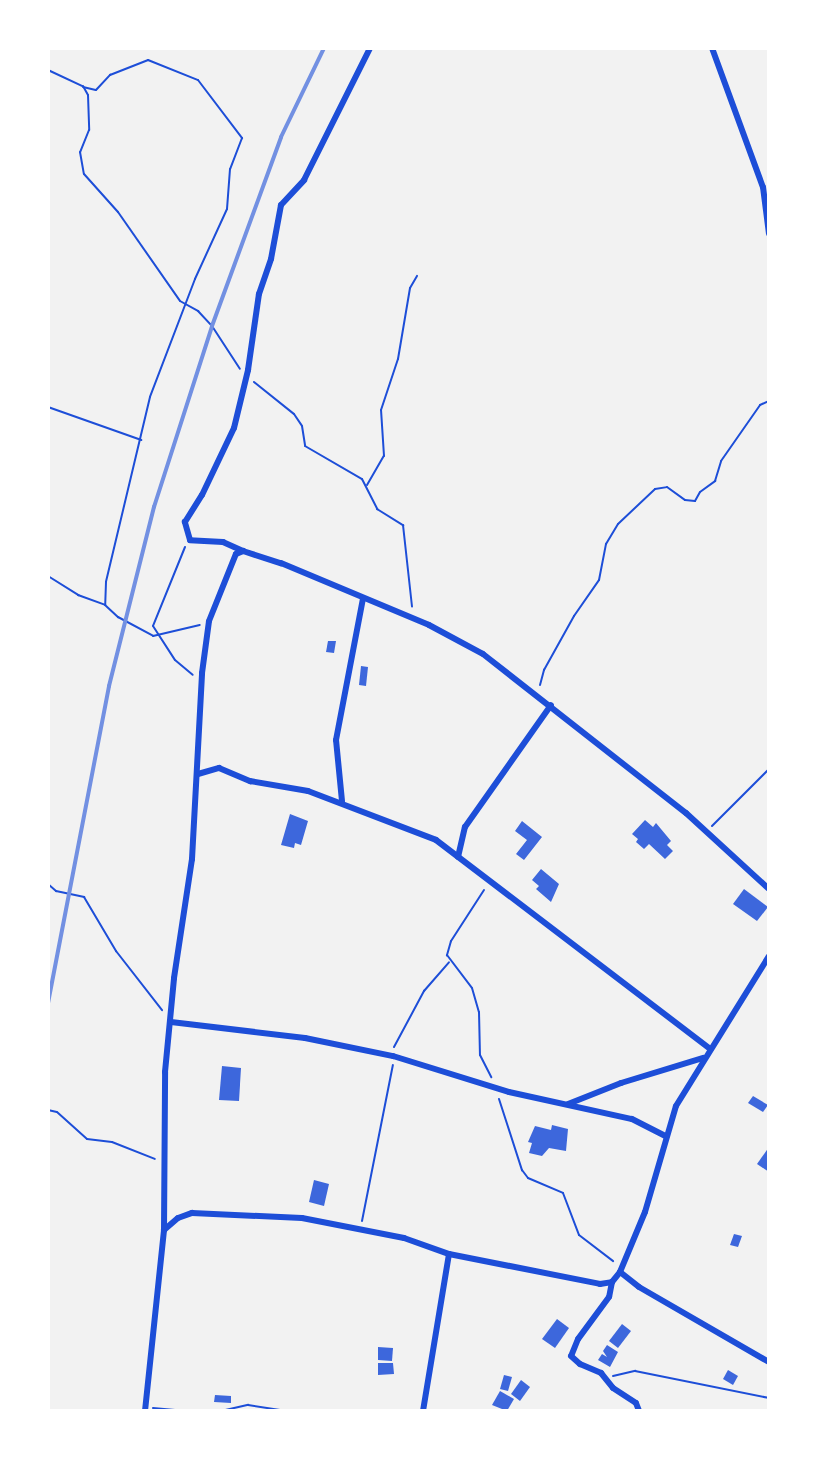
<!DOCTYPE html>
<html>
<head>
<meta charset="utf-8">
<style>
  body { margin:0 }
  #map { position:relative; width:817px; height:1459px; overflow:hidden; background:#f2f2f2; font-family:Karla,sans-serif }
  div>[style] { position:absolute }
  [style*='--x'] { left:calc(var(--x)*1px); top:calc(var(--y)*1px); width:calc(var(--w)*1px); rotate:calc(var(--a)*1deg) }
  .building>* { inset:0; background:#3d67dc }
  .path>* { height:2px; margin:-1px; padding:0 1px; transform-origin:1px; border-radius:1px; background:#1d4ed8 }
  .minor>* { height:6px; margin:-3px; padding:0 3px; transform-origin:3px; border-radius:3px; background:#1d4ed8 }
  .rail>* { height:4px; margin:-2px; padding:0 2px; transform-origin:2px; border-radius:2px; background:#7290e2 }
  span { translate:-50% -50%; white-space:nowrap; text-align:center; line-height:1.15; -webkit-text-stroke:4.5px #fff; paint-order:stroke }
  .frame { position:absolute; inset:0; border:50px solid #fff; pointer-events:none }
</style>
</head>
<body>
<div id="map">
  <div class="building">
    <div style="clip-path:polygon(328px 641px,336px 641px,334px 653px,326px 652px)"></div>
    <div style="clip-path:polygon(361px 666px,368px 667px,366px 686px,359px 685px)"></div>
    <div style="clip-path:polygon(290px 814px,308px 821px,301px 845px,295px 843px,294px 848px,281px 845px)"></div>
    <div style="clip-path:polygon(645px 820px,653px 827px,656px 823px,671px 841px,667px 845px,673px 851px,665px 859px,649px 844px,644px 849px,636px 842px,638px 839px,632px 834px)"></div>
    <div style="clip-path:polygon(522px 821px,542px 837px,524px 860px,516px 854px,527px 840px,515px 831px)"></div>
    <div style="clip-path:polygon(541px 869px,559px 884px,551px 902px,536px 889px,539px 886px,532px 880px)"></div>
    <div style="clip-path:polygon(744px 889px,768px 907px,757px 921px,733px 904px)"></div>
    <div style="clip-path:polygon(222px 1066px,241px 1068px,239px 1101px,219px 1100px)"></div>
    <div style="clip-path:polygon(753px 1096px,768px 1105px,763px 1112px,748px 1103px)"></div>
    <div style="clip-path:polygon(552px 1125px,568px 1129px,566px 1151px,549px 1148px,542px 1156px,529px 1153px,532px 1143px,528px 1142px,535px 1126px,551px 1130px)"></div>
    <div style="clip-path:polygon(769px 1147px,769px 1172px,757px 1164px)"></div>
    <div style="clip-path:polygon(314px 1180px,329px 1184px,324px 1206px,309px 1202px)"></div>
    <div style="clip-path:polygon(734px 1234px,742px 1236px,738px 1247px,730px 1245px)"></div>
    <div style="clip-path:polygon(557px 1319px,569px 1328px,555px 1348px,542px 1339px)"></div>
    <div style="clip-path:polygon(622px 1324px,631px 1331px,618px 1348px,609px 1341px)"></div>
    <div style="clip-path:polygon(607px 1345px,618px 1352px,610px 1367px,598px 1360px,602px 1354px,607px 1357px,603px 1351px)"></div>
    <div style="clip-path:polygon(378px 1347px,393px 1348px,392px 1361px,378px 1360px)"></div>
    <div style="clip-path:polygon(378px 1363px,393px 1363px,394px 1374px,378px 1375px)"></div>
    <div style="clip-path:polygon(728px 1370px,738px 1376px,733px 1385px,723px 1379px)"></div>
    <div style="clip-path:polygon(504px 1375px,512px 1377px,508px 1391px,500px 1389px)"></div>
    <div style="clip-path:polygon(521px 1380px,530px 1387px,520px 1401px,511px 1394px)"></div>
    <div style="clip-path:polygon(500px 1391px,514px 1399px,507px 1411px,492px 1405px)"></div>
    <div style="clip-path:polygon(215px 1395px,231px 1396px,231px 1403px,214px 1402px)"></div>
  </div>
  <div class="path">
    <div style="--x:48;--y:70;--w:38;--a:25"></div>
    <div style="--x:83;--y:86;--w:10;--a:61"></div>
    <div style="--x:88;--y:95;--w:35;--a:88"></div>
    <div style="--x:89;--y:130;--w:24;--a:112"></div>
    <div style="--x:80;--y:152;--w:22;--a:80"></div>
    <div style="--x:84;--y:174;--w:51;--a:48.2"></div>
    <div style="--x:118;--y:212;--w:108;--a:55.1"></div>
    <div style="--x:180;--y:301;--w:21;--a:29"></div>
    <div style="--x:198;--y:311;--w:21;--a:47"></div>
    <div style="--x:212;--y:326;--w:51;--a:56.9"></div>
    <div style="--x:83;--y:87;--w:13;--a:13"></div>
    <div style="--x:96;--y:90;--w:21;--a:-47"></div>
    <div style="--x:110;--y:75;--w:41;--a:-21.5"></div>
    <div style="--x:148;--y:60;--w:54;--a:21.8"></div>
    <div style="--x:198;--y:80;--w:73;--a:52.8"></div>
    <div style="--x:242;--y:138;--w:33;--a:111"></div>
    <div style="--x:230;--y:169;--w:40;--a:94.3"></div>
    <div style="--x:227;--y:209;--w:77;--a:114.6"></div>
    <div style="--x:195;--y:279;--w:126;--a:110.9"></div>
    <div style="--x:150;--y:397;--w:190;--a:103.4"></div>
    <div style="--x:106;--y:582;--w:23;--a:92"></div>
    <div style="--x:254;--y:382;--w:51;--a:38.7"></div>
    <div style="--x:294;--y:414;--w:14;--a:56"></div>
    <div style="--x:302;--y:426;--w:20;--a:81"></div>
    <div style="--x:305;--y:446;--w:66;--a:30.1"></div>
    <div style="--x:362;--y:479;--w:34;--a:63"></div>
    <div style="--x:377;--y:509;--w:31;--a:32"></div>
    <div style="--x:403;--y:525;--w:82;--a:83.7"></div>
    <div style="--x:48;--y:407;--w:99;--a:19.5"></div>
    <div style="--x:367;--y:485;--w:34;--a:-60"></div>
    <div style="--x:384;--y:456;--w:46;--a:-93.7"></div>
    <div style="--x:381;--y:410;--w:54;--a:-71.6"></div>
    <div style="--x:398;--y:359;--w:72;--a:-80.4"></div>
    <div style="--x:410;--y:288;--w:14;--a:-60"></div>
    <div style="--x:185;--y:547;--w:85;--a:112.1"></div>
    <div style="--x:153;--y:626;--w:40;--a:57.1"></div>
    <div style="--x:175;--y:660;--w:23;--a:40"></div>
    <div style="--x:48;--y:576;--w:36;--a:32"></div>
    <div style="--x:78;--y:595;--w:29;--a:20"></div>
    <div style="--x:105;--y:605;--w:18;--a:43"></div>
    <div style="--x:118;--y:617;--w:40;--a:28"></div>
    <div style="--x:153;--y:636;--w:48;--a:-13.2"></div>
    <div style="--x:540;--y:685;--w:16;--a:-75"></div>
    <div style="--x:544;--y:670;--w:62;--a:-60.9"></div>
    <div style="--x:574;--y:616;--w:44;--a:-55.2"></div>
    <div style="--x:599;--y:580;--w:37;--a:-79"></div>
    <div style="--x:606;--y:544;--w:23;--a:-59"></div>
    <div style="--x:618;--y:524;--w:51;--a:-43.4"></div>
    <div style="--x:655;--y:489;--w:12;--a:-9"></div>
    <div style="--x:667;--y:487;--w:22;--a:36"></div>
    <div style="--x:685;--y:500;--w:10;--a:6"></div>
    <div style="--x:695;--y:501;--w:10;--a:-61"></div>
    <div style="--x:700;--y:492;--w:19;--a:-36"></div>
    <div style="--x:715;--y:481;--w:21;--a:-73"></div>
    <div style="--x:721;--y:461;--w:68;--a:-55.1"></div>
    <div style="--x:760;--y:405;--w:10;--a:-24"></div>
    <div style="--x:712;--y:826;--w:81;--a:-45"></div>
    <div style="--x:48;--y:884;--w:11;--a:41"></div>
    <div style="--x:56;--y:891;--w:29;--a:12"></div>
    <div style="--x:84;--y:897;--w:63;--a:59.3"></div>
    <div style="--x:116;--y:951;--w:75;--a:52.1"></div>
    <div style="--x:484;--y:890;--w:61;--a:122.9"></div>
    <div style="--x:451;--y:941;--w:15;--a:106"></div>
    <div style="--x:447;--y:955;--w:41;--a:52.9"></div>
    <div style="--x:472;--y:988;--w:25;--a:74"></div>
    <div style="--x:479;--y:1012;--w:43;--a:88.7"></div>
    <div style="--x:480;--y:1055;--w:25;--a:63"></div>
    <div style="--x:394;--y:1047;--w:64;--a:-61.8"></div>
    <div style="--x:424;--y:991;--w:38;--a:-49"></div>
    <div style="--x:499;--y:1099;--w:75;--a:72.1"></div>
    <div style="--x:522;--y:1170;--w:10;--a:53"></div>
    <div style="--x:528;--y:1178;--w:38;--a:23"></div>
    <div style="--x:563;--y:1193;--w:45;--a:69.1"></div>
    <div style="--x:579;--y:1235;--w:43;--a:37.4"></div>
    <div style="--x:48;--y:1110;--w:9;--a:13"></div>
    <div style="--x:57;--y:1112;--w:40;--a:42"></div>
    <div style="--x:87;--y:1139;--w:25;--a:7"></div>
    <div style="--x:112;--y:1142;--w:46;--a:21.6"></div>
    <div style="--x:362;--y:1221;--w:159;--a:-78.8"></div>
    <div style="--x:613;--y:1376;--w:23;--a:-13"></div>
    <div style="--x:635;--y:1371;--w:137;--a:11.4"></div>
    <div style="--x:153;--y:1408;--w:33;--a:5"></div>
    <div style="--x:221;--y:1411;--w:28;--a:-13"></div>
    <div style="--x:248;--y:1405;--w:39;--a:9"></div>
  </div>
  <div class="minor">
    <div style="--x:712;--y:48;--w:148;--a:69.9"></div>
    <div style="--x:763;--y:187;--w:47;--a:82.7"></div>
    <div style="--x:243;--y:551;--w:22;--a:-156"></div>
    <div style="--x:223;--y:542;--w:33;--a:-177"></div>
    <div style="--x:190;--y:540;--w:19;--a:-106"></div>
    <div style="--x:185;--y:522;--w:32;--a:-58"></div>
    <div style="--x:202;--y:495;--w:74;--a:-64.5"></div>
    <div style="--x:234;--y:428;--w:60;--a:-76.4"></div>
    <div style="--x:248;--y:370;--w:77;--a:-81.8"></div>
    <div style="--x:259;--y:294;--w:37;--a:-71"></div>
    <div style="--x:271;--y:259;--w:55;--a:-79.5"></div>
    <div style="--x:281;--y:205;--w:34;--a:-47"></div>
    <div style="--x:304;--y:180;--w:148;--a:-63.4"></div>
    <div style="--x:198;--y:774;--w:22;--a:-16"></div>
    <div style="--x:219;--y:768;--w:34;--a:23"></div>
    <div style="--x:250;--y:781;--w:59;--a:9.8"></div>
    <div style="--x:308;--y:791;--w:137;--a:20.9"></div>
    <div style="--x:436;--y:840;--w:345;--a:37.3"></div>
    <div style="--x:342;--y:801;--w:61;--a:-95.6"></div>
    <div style="--x:336;--y:740;--w:144;--a:-79.2"></div>
    <div style="--x:458;--y:857;--w:31;--a:-77"></div>
    <div style="--x:465;--y:827;--w:149;--a:-54.8"></div>
    <div style="--x:171;--y:1022;--w:135;--a:6.8"></div>
    <div style="--x:305;--y:1038;--w:90;--a:11.6"></div>
    <div style="--x:393;--y:1056;--w:121;--a:17.2"></div>
    <div style="--x:509;--y:1092;--w:126;--a:12.4"></div>
    <div style="--x:632;--y:1119;--w:38;--a:27"></div>
    <div style="--x:568;--y:1104;--w:57;--a:-21.6"></div>
    <div style="--x:621;--y:1083;--w:86;--a:-17"></div>
    <div style="--x:164;--y:1230;--w:18;--a:-41"></div>
    <div style="--x:178;--y:1218;--w:15;--a:-20"></div>
    <div style="--x:192;--y:1213;--w:110;--a:2.6"></div>
    <div style="--x:302;--y:1218;--w:104;--a:11.1"></div>
    <div style="--x:404;--y:1238;--w:48;--a:19.6"></div>
    <div style="--x:449;--y:1254;--w:154;--a:11.2"></div>
    <div style="--x:600;--y:1284;--w:12;--a:-9"></div>
    <div style="--x:612;--y:1282;--w:13;--a:-51"></div>
    <div style="--x:620;--y:1272;--w:65;--a:-67.4"></div>
    <div style="--x:645;--y:1212;--w:110;--a:-73.7"></div>
    <div style="--x:676;--y:1106;--w:176;--a:-58.2"></div>
    <div style="--x:620;--y:1272;--w:24;--a:38"></div>
    <div style="--x:639;--y:1287;--w:150;--a:30"></div>
    <div style="--x:612;--y:1282;--w:15;--a:101"></div>
    <div style="--x:609;--y:1297;--w:52;--a:126.4"></div>
    <div style="--x:578;--y:1339;--w:18;--a:112"></div>
    <div style="--x:571;--y:1356;--w:12;--a:42"></div>
    <div style="--x:580;--y:1364;--w:23;--a:23"></div>
    <div style="--x:601;--y:1373;--w:19;--a:51"></div>
    <div style="--x:613;--y:1388;--w:27;--a:33"></div>
    <div style="--x:636;--y:1403;--w:9;--a:69"></div>
    <div style="--x:145;--y:1411;--w:182;--a:-84"></div>
    <div style="--x:164;--y:1230;--w:158;--a:-89.6"></div>
    <div style="--x:165;--y:1072;--w:94;--a:-84.5"></div>
    <div style="--x:174;--y:978;--w:120;--a:-81.4"></div>
    <div style="--x:192;--y:859;--w:186;--a:-86.9"></div>
    <div style="--x:202;--y:673;--w:52;--a:-82.3"></div>
    <div style="--x:209;--y:621;--w:72;--a:-68.1"></div>
    <div style="--x:236;--y:554;--w:8;--a:-23"></div>
    <div style="--x:243;--y:551;--w:40;--a:18"></div>
    <div style="--x:281;--y:563;--w:160;--a:22.7"></div>
    <div style="--x:429;--y:625;--w:61;--a:28.2"></div>
    <div style="--x:483;--y:654;--w:258;--a:38.1"></div>
    <div style="--x:686;--y:813;--w:113;--a:42.5"></div>
    <div style="--x:423;--y:1411;--w:159;--a:-80.6"></div>
  </div>
  <div class="rail">
    <div style="--x:48;--y:1003;--w:323;--a:-79.1"></div>
    <div style="--x:109;--y:686;--w:185;--a:-75.9"></div>
    <div style="--x:154;--y:507;--w:190;--a:-72.2"></div>
    <div style="--x:212;--y:326;--w:201;--a:-69.9"></div>
    <div style="--x:281;--y:137;--w:99;--a:-64.2"></div>
  </div>
  <div class="frame"></div>
</div>
</body>
</html>
